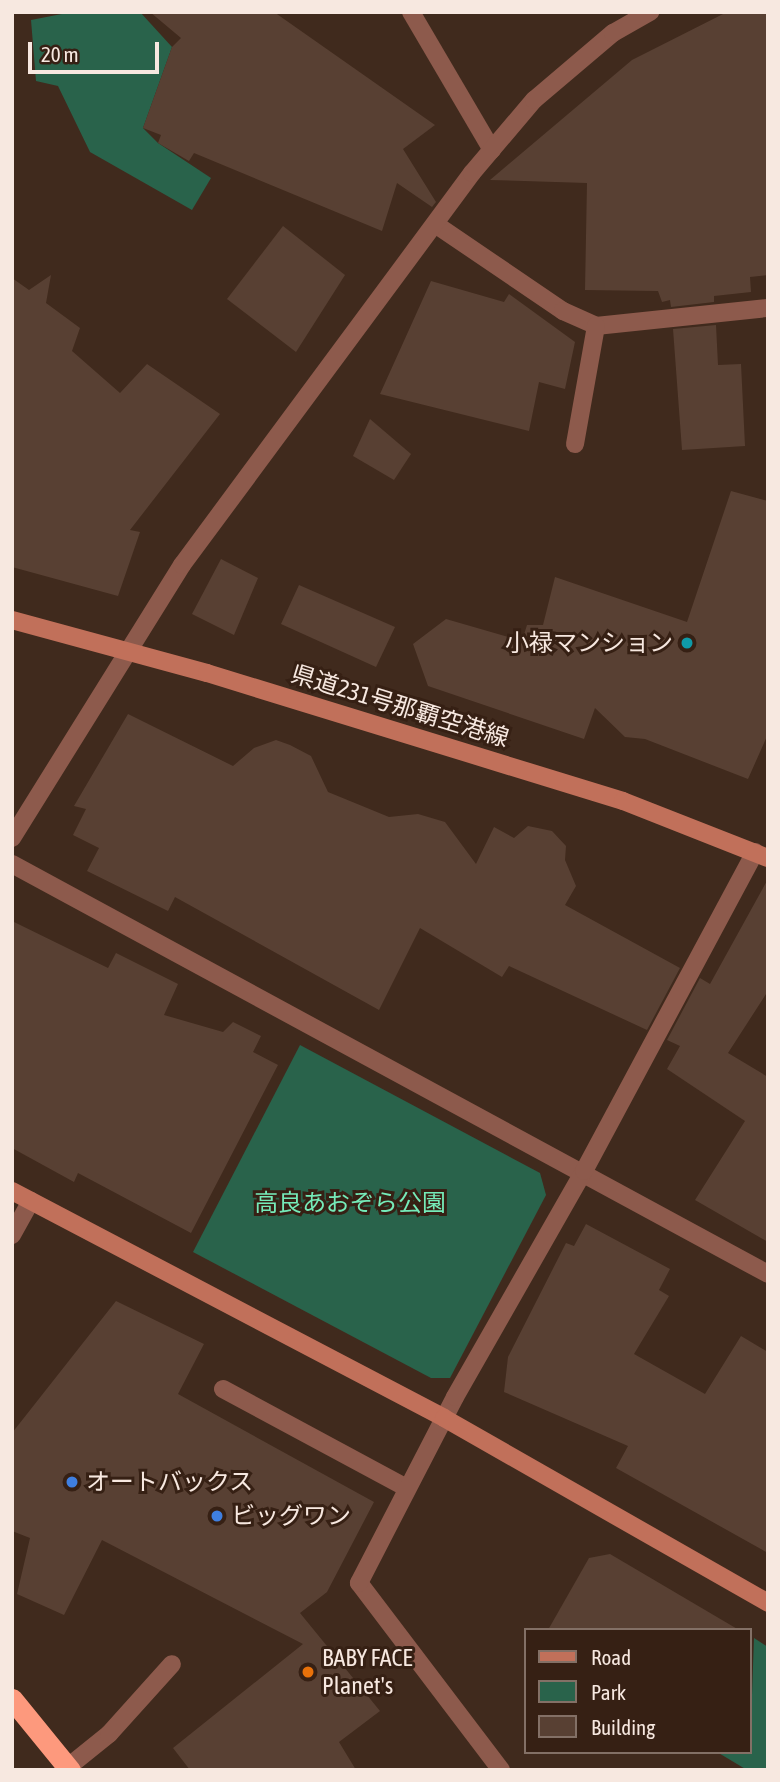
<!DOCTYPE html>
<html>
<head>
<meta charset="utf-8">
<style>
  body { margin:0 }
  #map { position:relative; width:780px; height:1782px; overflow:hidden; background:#402a1d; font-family:"Asap Condensed","Noto Sans JP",sans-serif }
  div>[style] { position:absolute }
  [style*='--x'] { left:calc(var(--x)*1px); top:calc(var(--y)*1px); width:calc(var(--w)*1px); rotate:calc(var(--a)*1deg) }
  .green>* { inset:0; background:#29634b }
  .building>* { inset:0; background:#584033 }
  .lane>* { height:18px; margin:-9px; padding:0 9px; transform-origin:9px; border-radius:9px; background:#8d5a4c }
  .street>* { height:18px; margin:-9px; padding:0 9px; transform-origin:9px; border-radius:9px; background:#8d5a4c }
  .secondary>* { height:18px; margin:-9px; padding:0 9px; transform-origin:9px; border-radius:9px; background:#c1705a }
  .highway>* { height:21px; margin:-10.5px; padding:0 10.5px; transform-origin:10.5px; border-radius:10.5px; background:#fd997d }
  .dots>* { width:19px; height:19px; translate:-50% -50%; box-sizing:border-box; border:4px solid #362014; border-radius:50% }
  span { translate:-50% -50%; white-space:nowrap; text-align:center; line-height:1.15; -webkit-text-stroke:6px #362014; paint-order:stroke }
  .poi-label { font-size:24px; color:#f7e8e0 }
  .right { translate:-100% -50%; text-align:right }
  .left { translate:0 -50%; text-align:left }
  .street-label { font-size:24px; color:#f7e8e0 }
  .park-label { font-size:24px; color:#75ebb9 }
  .frame { position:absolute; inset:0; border:14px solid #f7e8e0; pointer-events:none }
  .legend { position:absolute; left:524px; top:1628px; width:228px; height:126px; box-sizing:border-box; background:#362014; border:2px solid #837066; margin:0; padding:9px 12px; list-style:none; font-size:21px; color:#f7e8e0 }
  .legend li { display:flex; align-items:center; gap:14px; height:35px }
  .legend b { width:35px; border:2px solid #837066 }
  .scale { position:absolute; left:28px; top:42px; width:131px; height:32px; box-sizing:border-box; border:4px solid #f7e8e0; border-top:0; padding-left:9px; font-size:21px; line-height:24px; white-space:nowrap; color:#f7e8e0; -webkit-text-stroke:5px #362014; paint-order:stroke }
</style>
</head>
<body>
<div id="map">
  <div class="green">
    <div style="clip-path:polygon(72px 12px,140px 12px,172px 47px,143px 128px,158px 143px,211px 178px,192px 210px,90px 152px,58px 86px,36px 81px,31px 20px)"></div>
    <div style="clip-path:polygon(300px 1045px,540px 1173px,546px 1195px,450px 1378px,431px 1378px,193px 1252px)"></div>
    <div style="clip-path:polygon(754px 1638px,768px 1647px,768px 1770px,747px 1770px,717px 1752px,750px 1752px)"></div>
  </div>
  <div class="building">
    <div style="clip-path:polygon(150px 12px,274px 12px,435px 125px,403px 149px,436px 202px,432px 207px,397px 183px,382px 231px,194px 153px,189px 161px,158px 143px,161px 135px,143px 128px,172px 47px,181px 38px)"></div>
    <div style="clip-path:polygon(727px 12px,768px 12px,768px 275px,750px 277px,751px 292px,714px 296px,714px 302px,671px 307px,670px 300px,662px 302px,658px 291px,585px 290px,587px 183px,490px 180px,632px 60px)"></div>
    <div style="clip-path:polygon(283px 226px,345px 275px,296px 352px,227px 299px)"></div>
    <div style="clip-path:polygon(51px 275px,46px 303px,80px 328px,72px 351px,120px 393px,147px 364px,220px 414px,130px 530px,140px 532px,118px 596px,12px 567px,12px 278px,29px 290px)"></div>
    <div style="clip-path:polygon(431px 281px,504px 302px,509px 294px,575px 342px,565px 389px,539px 382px,529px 431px,380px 394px)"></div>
    <div style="clip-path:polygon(716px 325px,718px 365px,741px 364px,745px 446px,682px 450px,673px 329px)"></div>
    <div style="clip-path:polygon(370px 419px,411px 454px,394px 480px,353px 456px)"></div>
    <div style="clip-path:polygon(731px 491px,768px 501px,768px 734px,748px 779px,645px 739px,625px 737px,595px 708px,584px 739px,428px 686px,413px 644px,446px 619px,522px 641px,527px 625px,543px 625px,555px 577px,687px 622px)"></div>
    <div style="clip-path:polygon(221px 559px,258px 578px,234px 635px,192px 614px)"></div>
    <div style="clip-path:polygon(299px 585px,395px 627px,376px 667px,281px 624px)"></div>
    <div style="clip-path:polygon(128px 714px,233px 766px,254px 748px,276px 740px,290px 745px,311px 756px,328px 792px,389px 817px,418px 814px,445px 822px,476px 864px,494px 827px,514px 838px,528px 826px,552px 831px,566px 846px,565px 860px,576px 886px,565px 905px,680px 968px,647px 1030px,509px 966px,502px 977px,420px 928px,379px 1010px,175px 897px,168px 911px,87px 871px,99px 848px,73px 835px,86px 809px,74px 806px)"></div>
    <div style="clip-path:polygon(768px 879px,768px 991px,728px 1053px,768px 1077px,768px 1242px,695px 1200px,745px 1121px,667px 1069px,680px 1046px,667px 1040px,700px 978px,710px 984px)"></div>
    <div style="clip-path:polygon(12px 921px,108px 968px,116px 953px,178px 984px,164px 1015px,223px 1032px,233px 1022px,261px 1036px,253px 1052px,278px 1065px,191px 1233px,78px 1173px,74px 1182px,12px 1148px)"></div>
    <div style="clip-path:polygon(586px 1224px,670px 1269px,659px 1290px,669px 1296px,634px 1354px,705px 1394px,741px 1336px,768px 1352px,768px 1553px,616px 1468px,628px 1446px,504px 1392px,508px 1357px,566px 1243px,574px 1246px)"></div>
    <div style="clip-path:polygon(116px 1301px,204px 1344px,178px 1394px,374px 1502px,327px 1592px,300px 1613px,380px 1711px,339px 1742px,356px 1770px,190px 1770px,173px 1748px,303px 1644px,102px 1540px,64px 1615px,17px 1594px,30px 1538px,12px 1531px,12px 1433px)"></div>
    <div style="clip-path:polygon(610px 1554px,739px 1630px,548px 1630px,589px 1558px)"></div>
  </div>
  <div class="lane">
    <div style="--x:12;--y:1235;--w:39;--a:-61"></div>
    <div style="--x:223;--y:1389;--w:209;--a:28.3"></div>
    <div style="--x:68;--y:1767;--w:53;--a:-38.8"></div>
    <div style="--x:109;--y:1734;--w:94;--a:-48"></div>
  </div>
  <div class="street">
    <div style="--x:411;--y:12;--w:160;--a:59.6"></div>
    <div style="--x:435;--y:224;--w:155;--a:34.2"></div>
    <div style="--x:563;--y:311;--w:36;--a:24"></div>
    <div style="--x:596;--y:326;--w:173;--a:-6"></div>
    <div style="--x:575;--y:444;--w:120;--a:-79.9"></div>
    <div style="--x:12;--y:838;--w:322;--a:-58.1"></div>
    <div style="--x:182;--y:565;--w:488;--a:-53.5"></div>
    <div style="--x:472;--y:173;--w:96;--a:-49.7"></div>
    <div style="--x:534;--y:100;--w:104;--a:-40.3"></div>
    <div style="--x:613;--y:33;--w:43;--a:-29.6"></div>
    <div style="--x:12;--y:864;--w:860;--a:28.47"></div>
    <div style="--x:501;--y:1770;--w:235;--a:-127.2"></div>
    <div style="--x:359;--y:1583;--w:209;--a:-62.7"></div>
    <div style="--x:455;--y:1397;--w:260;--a:-60.3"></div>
    <div style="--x:584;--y:1171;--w:362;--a:-61.8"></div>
  </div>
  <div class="secondary">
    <div style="--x:12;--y:620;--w:202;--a:15.2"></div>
    <div style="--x:207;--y:673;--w:435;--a:17.1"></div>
    <div style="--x:623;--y:801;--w:156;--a:21.5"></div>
    <div style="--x:12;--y:1191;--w:488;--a:27.7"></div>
    <div style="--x:444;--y:1418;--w:373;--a:29.7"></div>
  </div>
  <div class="highway">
    <div style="--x:12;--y:1699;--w:92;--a:50.8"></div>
  </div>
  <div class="dots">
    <div style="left:687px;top:643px;background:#0f9aa8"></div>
    <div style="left:72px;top:1482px;background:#3f7fe0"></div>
    <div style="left:217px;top:1516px;background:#3f7fe0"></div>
    <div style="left:308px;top:1672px;background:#e8710a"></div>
  </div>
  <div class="poi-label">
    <span class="right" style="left:673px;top:643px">小禄マンション</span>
    <span class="left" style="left:86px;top:1482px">オートバックス</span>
    <span class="left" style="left:231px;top:1516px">ビッグワン</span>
    <span class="left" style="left:322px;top:1672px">BABY FACE<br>Planet's</span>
  </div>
  <div class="street-label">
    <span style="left:400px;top:706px;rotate:17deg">県道231号那覇空港線</span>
  </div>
  <div class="park-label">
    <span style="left:350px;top:1203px">高良あおぞら公園</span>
  </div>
  <div class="frame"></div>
  <ul class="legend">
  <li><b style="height:9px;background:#c1705a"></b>Road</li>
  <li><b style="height:19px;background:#29634b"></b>Park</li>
  <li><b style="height:19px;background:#584033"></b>Building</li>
  </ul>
  <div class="scale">20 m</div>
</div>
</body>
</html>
